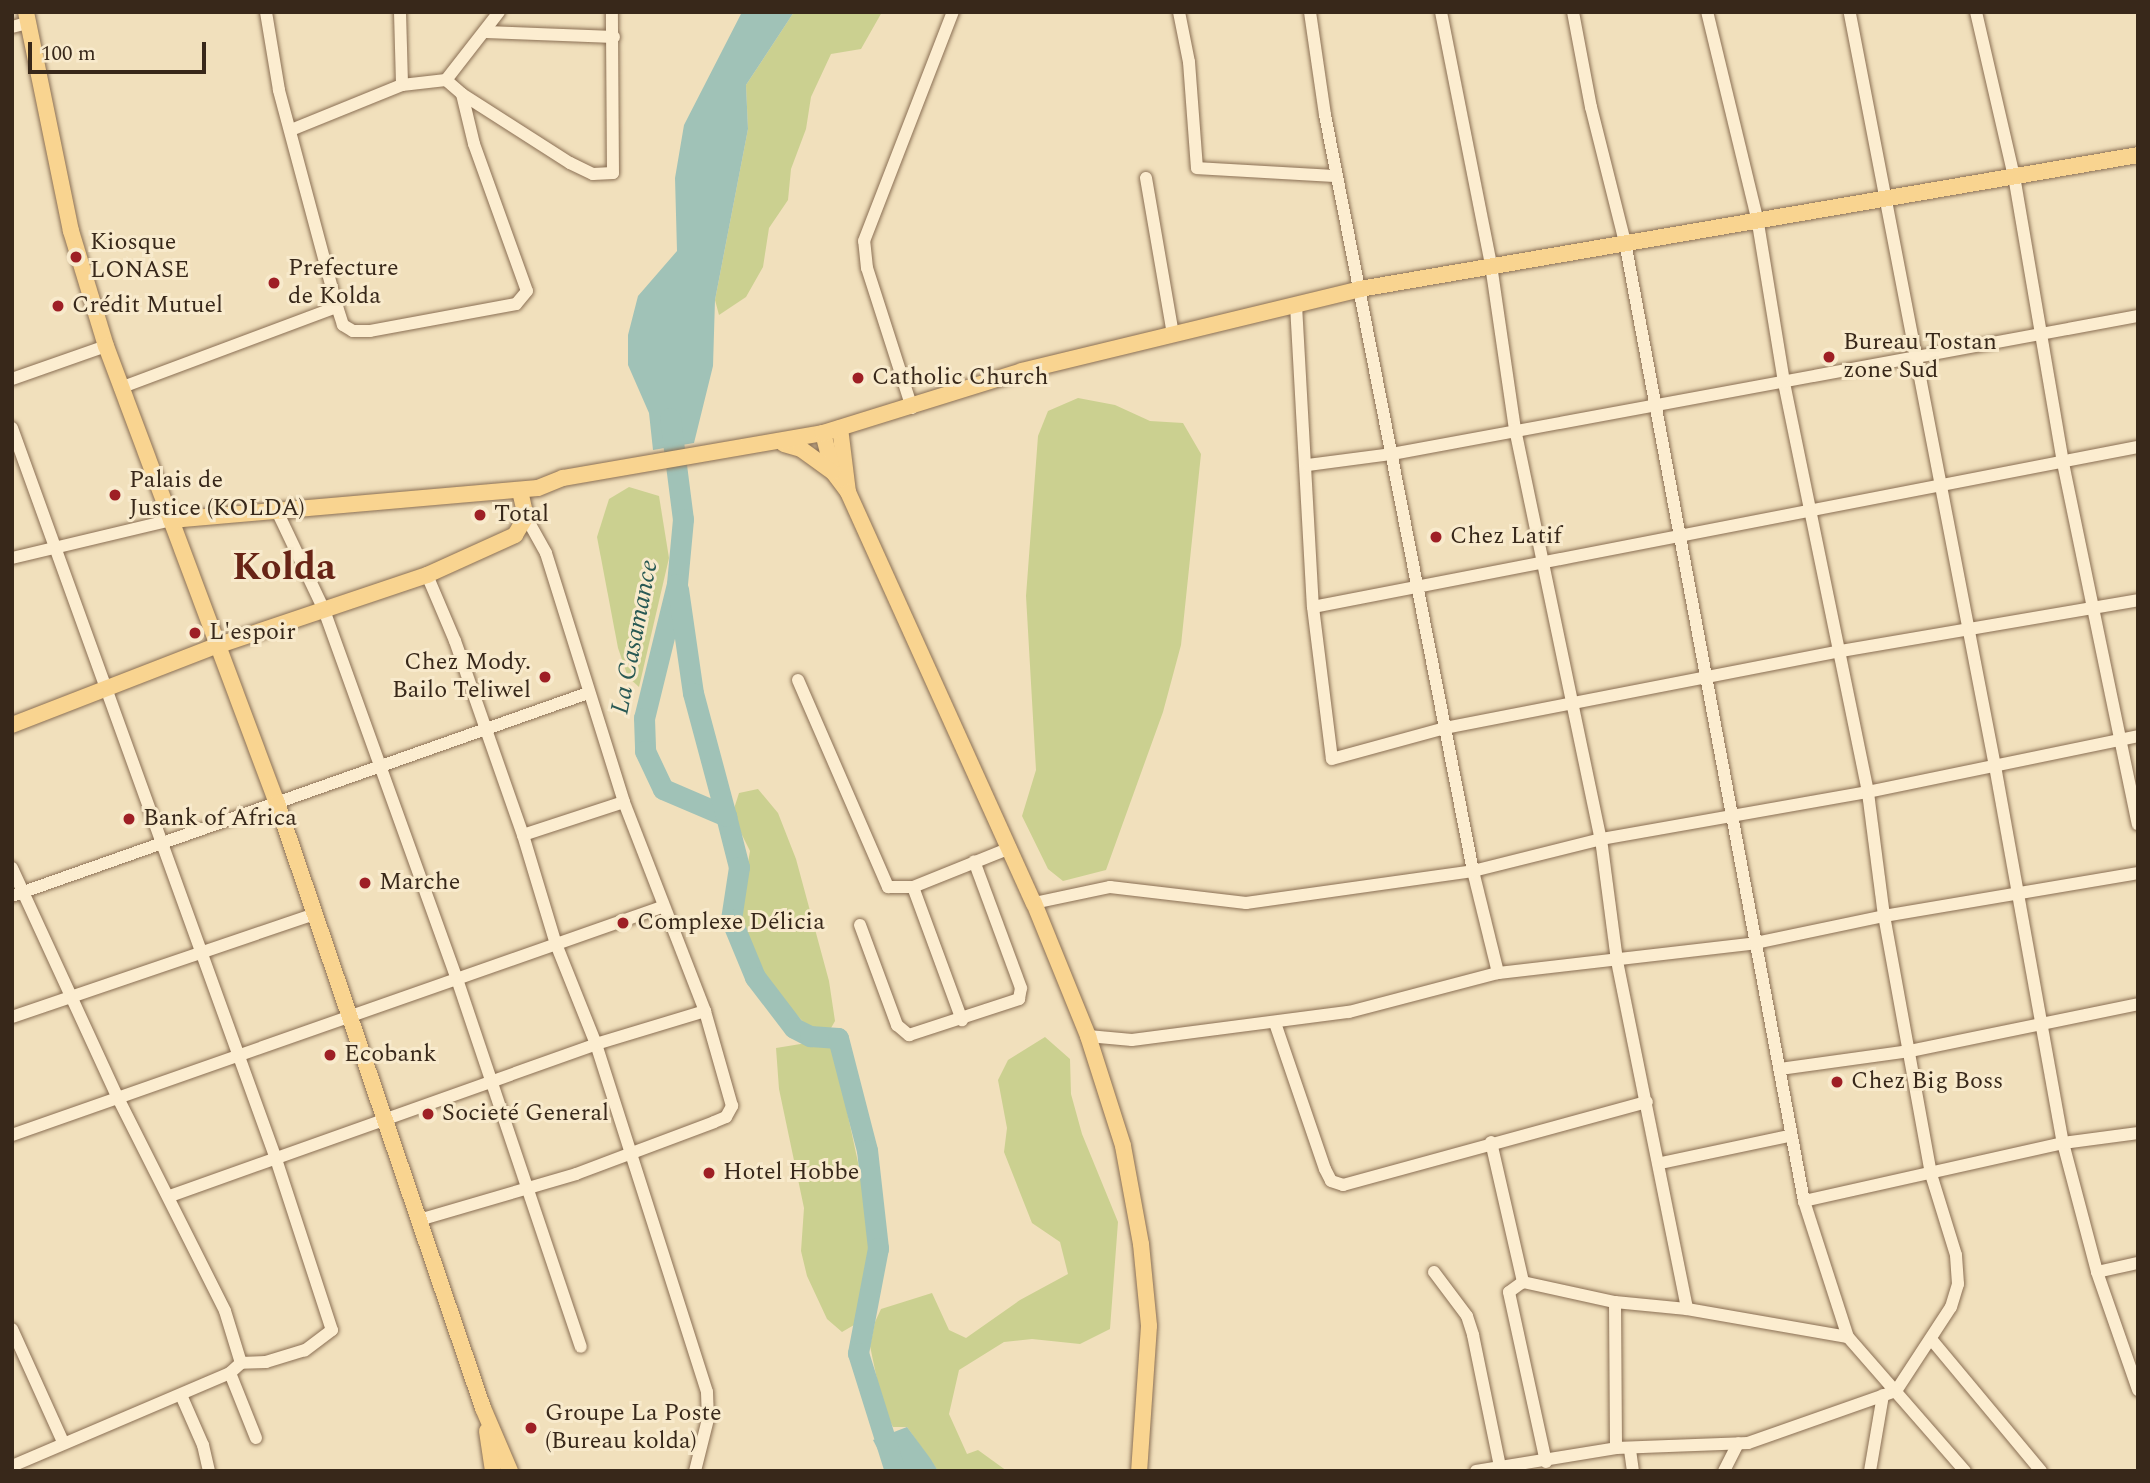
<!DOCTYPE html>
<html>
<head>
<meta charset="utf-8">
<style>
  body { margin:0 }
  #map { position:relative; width:2150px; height:1483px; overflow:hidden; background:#f1e0bc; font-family:Spectral,serif }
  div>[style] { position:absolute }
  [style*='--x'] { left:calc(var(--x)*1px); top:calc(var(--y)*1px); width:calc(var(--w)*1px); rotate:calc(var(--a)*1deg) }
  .green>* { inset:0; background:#cbd090 }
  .water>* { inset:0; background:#a0c2b7 }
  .river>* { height:21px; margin:-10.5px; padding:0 10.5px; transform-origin:10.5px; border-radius:10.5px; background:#a0c2b7 }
  .roads { filter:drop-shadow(0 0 2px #8a6f54) drop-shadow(0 0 2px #8a6f54) }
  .minor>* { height:12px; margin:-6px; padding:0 6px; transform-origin:6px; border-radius:6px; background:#fcedd0 }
  .major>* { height:16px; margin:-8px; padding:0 8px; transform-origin:8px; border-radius:8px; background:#f9d490 }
  .dots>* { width:19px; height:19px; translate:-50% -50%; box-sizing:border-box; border:4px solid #f8eacc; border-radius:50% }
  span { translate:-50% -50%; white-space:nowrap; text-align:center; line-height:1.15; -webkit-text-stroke:6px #f8eacc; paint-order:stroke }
  .poi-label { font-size:24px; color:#38281a }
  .left { translate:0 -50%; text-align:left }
  .right { translate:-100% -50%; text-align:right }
  .water-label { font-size:26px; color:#285954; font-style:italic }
  .town-label { font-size:38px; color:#682416; font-weight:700 }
  .frame { position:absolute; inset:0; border:14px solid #38281a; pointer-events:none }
  .scale { position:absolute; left:28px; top:42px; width:178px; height:32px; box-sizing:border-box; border:4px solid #38281a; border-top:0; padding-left:9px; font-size:21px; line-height:24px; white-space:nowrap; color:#38281a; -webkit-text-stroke:5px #f8eacc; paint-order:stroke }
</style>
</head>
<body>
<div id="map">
  <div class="green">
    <div style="clip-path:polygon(794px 12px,882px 12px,861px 49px,831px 54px,811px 97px,806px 129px,791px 169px,788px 200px,769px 228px,763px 267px,746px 297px,719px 315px,715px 300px,748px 129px,746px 85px)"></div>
    <div style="clip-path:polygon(1078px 398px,1115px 405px,1150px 421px,1183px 423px,1201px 454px,1181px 645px,1163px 712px,1106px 870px,1063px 881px,1048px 869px,1022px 816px,1036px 770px,1026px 596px,1038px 436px,1048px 411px)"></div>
    <div style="clip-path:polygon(629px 487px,659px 496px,669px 558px,639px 687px,628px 677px,618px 648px,597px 537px,609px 499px)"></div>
    <div style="clip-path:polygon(758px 789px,778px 813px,796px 859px,829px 981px,835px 1021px,826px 1037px,809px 1028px,761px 977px,740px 910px,750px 851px,732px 815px,739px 793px)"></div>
    <div style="clip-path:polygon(1045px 1037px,1070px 1059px,1071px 1094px,1082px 1134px,1118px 1222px,1110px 1329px,1080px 1344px,1032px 1339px,1004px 1342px,959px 1370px,949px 1414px,967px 1454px,978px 1450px,1007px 1471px,938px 1471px,907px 1427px,893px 1427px,883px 1408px,870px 1346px,875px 1322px,881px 1309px,932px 1293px,949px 1330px,966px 1338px,1020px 1300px,1068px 1274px,1060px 1242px,1032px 1223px,1004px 1152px,1007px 1128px,998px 1080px,1008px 1060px)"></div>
    <div style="clip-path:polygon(819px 1041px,833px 1046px,871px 1223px,871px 1251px,854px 1325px,842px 1332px,827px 1319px,807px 1276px,801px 1251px,804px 1208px,779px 1089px,776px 1048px)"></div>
  </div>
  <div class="water">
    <div style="clip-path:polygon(742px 12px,794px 12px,746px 85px,748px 129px,715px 300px,713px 366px,694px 443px,653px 450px,649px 413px,628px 365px,628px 335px,638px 296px,677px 251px,675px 178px,684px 125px)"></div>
    <div style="clip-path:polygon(907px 1427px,930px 1458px,938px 1471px,889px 1471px,873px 1440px)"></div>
  </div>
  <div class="river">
    <div style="--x:670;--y:418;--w:102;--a:82.7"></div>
    <div style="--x:683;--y:519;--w:65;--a:95.3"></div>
    <div style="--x:677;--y:584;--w:138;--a:103.8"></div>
    <div style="--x:644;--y:718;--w:33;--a:88"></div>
    <div style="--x:645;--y:751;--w:42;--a:64.7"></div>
    <div style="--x:663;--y:789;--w:69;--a:23.2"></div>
    <div style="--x:726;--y:816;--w:53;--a:75.7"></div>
    <div style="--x:739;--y:867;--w:53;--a:98.7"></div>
    <div style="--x:731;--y:919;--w:63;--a:67.5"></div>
    <div style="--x:755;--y:977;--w:64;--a:52.6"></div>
    <div style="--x:794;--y:1028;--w:18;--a:27"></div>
    <div style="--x:810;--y:1036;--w:28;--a:4"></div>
    <div style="--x:838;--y:1038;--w:116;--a:75.5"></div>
    <div style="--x:867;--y:1150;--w:99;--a:83.6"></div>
    <div style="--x:878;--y:1248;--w:107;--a:100.8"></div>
    <div style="--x:858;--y:1353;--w:124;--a:72.6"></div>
    <div style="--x:678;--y:589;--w:105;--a:81.8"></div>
    <div style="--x:693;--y:693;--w:127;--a:75"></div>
  </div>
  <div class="roads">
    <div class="minor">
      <div style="--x:400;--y:12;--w:73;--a:88.4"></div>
      <div style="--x:1179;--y:12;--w:51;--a:78.7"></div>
      <div style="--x:1189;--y:62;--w:106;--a:85.7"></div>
      <div style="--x:1197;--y:168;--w:140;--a:3.3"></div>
      <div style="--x:1310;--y:12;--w:104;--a:81.7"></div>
      <div style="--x:1325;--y:115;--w:770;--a:78.92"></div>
      <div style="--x:1473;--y:871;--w:105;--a:76.2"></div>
      <div style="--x:1441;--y:12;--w:258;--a:78.8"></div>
      <div style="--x:1491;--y:265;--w:166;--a:81.7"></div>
      <div style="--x:1515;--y:429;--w:419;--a:78.2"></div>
      <div style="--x:1601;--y:839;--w:123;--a:82.5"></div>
      <div style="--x:1617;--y:961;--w:355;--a:78.6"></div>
      <div style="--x:1573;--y:12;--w:97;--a:79.3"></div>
      <div style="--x:1591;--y:107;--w:139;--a:75.9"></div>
      <div style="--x:1625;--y:242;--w:976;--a:79.43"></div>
      <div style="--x:1804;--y:1201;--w:143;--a:72.1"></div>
      <div style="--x:1848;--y:1337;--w:178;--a:48.9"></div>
      <div style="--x:1976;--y:12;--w:168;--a:77"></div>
      <div style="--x:2014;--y:176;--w:291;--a:80.3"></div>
      <div style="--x:2063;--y:463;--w:369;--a:78.3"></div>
      <div style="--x:1850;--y:14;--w:766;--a:79.09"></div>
      <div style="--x:1995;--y:766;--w:383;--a:79.8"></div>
      <div style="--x:2063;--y:1143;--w:133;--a:75.2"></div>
      <div style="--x:2097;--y:1272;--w:125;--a:70.8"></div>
      <div style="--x:12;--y:27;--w:16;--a:-15"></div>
      <div style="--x:486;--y:32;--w:128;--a:2.2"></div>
      <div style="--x:446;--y:80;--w:86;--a:-52.1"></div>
      <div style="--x:462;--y:94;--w:128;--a:32.6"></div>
      <div style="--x:570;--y:163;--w:25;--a:26"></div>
      <div style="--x:593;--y:174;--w:20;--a:-3"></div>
      <div style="--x:613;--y:173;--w:161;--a:-90.4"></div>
      <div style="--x:291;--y:130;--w:120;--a:-22.1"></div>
      <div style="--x:402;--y:85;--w:44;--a:-6.5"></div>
      <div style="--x:446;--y:80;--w:21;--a:41"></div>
      <div style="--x:462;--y:94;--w:51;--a:76.5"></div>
      <div style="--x:474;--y:144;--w:156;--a:70.2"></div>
      <div style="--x:527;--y:291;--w:17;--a:130"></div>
      <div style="--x:516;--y:304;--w:148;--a:169.5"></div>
      <div style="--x:370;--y:331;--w:17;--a:180"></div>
      <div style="--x:353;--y:331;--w:12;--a:-149"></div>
      <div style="--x:343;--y:325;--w:19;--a:-108"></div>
      <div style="--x:1146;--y:178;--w:158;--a:80.2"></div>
      <div style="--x:1296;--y:305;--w:302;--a:86.8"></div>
      <div style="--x:1313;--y:607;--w:153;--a:82.9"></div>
      <div style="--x:1332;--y:759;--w:117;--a:-15.3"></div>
      <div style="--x:1445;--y:728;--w:403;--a:-11"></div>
      <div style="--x:1841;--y:651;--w:301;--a:-9.7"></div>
      <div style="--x:12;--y:379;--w:100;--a:-19.3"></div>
      <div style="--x:120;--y:388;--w:232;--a:-20.5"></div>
      <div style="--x:337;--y:307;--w:225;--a:-105"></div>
      <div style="--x:279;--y:90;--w:79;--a:-99.5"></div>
      <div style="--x:912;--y:408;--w:147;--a:-107.8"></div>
      <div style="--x:867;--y:268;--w:27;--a:-96"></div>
      <div style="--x:864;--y:241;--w:246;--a:-68.8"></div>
      <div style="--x:12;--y:428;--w:777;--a:70.14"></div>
      <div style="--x:276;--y:1159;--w:180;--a:71.9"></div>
      <div style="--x:332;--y:1330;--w:34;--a:143"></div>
      <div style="--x:305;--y:1350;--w:41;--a:162.9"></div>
      <div style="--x:266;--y:1362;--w:25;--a:178"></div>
      <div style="--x:1308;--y:465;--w:85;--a:-7.5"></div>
      <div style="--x:1392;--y:454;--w:759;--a:-10.48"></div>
      <div style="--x:278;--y:513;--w:107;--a:64.6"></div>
      <div style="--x:324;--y:610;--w:392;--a:70.2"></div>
      <div style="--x:457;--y:979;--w:388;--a:71.4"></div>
      <div style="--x:12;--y:558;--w:163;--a:-13.4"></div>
      <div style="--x:427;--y:575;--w:72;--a:67"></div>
      <div style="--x:455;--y:641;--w:206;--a:70.7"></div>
      <div style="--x:523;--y:835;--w:114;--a:73.2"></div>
      <div style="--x:556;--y:944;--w:108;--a:68.2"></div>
      <div style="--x:596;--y:1044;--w:365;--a:72.3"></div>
      <div style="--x:707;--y:1392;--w:27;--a:88"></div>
      <div style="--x:708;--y:1419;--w:54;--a:104"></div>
      <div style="--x:1313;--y:607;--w:840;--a:-10.98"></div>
      <div style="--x:798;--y:680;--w:226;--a:66.5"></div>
      <div style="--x:888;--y:887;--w:25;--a:0"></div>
      <div style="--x:913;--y:887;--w:105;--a:-21.9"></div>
      <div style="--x:523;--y:835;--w:106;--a:-18.1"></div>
      <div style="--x:12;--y:868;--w:253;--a:65.3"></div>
      <div style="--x:118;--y:1098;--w:238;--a:63.3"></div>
      <div style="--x:225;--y:1311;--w:54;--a:72.9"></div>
      <div style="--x:241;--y:1363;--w:15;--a:138"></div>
      <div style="--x:230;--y:1373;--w:70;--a:68.2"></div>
      <div style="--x:913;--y:887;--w:142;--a:69.8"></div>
      <div style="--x:12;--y:896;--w:611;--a:-19.41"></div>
      <div style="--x:1034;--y:903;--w:78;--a:-11.9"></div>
      <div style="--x:1110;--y:887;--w:137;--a:6.7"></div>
      <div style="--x:1246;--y:903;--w:229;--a:-8"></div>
      <div style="--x:1473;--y:871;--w:132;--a:-14"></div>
      <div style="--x:1601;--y:839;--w:271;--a:-10"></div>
      <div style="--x:1868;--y:792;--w:276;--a:-11.7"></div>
      <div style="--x:860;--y:925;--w:107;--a:69.7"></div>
      <div style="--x:897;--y:1025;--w:16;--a:40"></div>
      <div style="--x:909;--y:1035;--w:116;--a:-18.1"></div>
      <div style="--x:1019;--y:999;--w:11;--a:-80"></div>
      <div style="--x:1021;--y:988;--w:135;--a:-110.3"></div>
      <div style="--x:12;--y:1017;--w:317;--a:-18.8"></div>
      <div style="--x:1275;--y:1023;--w:154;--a:71.1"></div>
      <div style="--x:1325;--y:1169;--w:13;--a:63"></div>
      <div style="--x:1331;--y:1181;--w:13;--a:18"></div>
      <div style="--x:1343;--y:1185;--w:315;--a:-15.3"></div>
      <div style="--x:1088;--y:1036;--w:44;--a:5.2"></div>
      <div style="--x:1132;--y:1040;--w:219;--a:-7.4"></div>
      <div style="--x:1349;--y:1012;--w:154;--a:-14.7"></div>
      <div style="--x:1498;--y:973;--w:260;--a:-6.6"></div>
      <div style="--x:1756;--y:943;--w:131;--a:-11.9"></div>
      <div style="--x:1884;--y:916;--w:258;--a:-9.6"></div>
      <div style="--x:1780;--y:1069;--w:131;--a:-7.9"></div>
      <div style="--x:1910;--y:1051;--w:233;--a:-11.6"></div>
      <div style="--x:12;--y:1135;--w:689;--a:-19.33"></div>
      <div style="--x:1491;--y:1142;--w:144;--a:77.1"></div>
      <div style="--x:1661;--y:1163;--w:131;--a:-11.9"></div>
      <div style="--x:170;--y:1196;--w:452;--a:-19.6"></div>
      <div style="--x:596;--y:1044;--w:114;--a:-16.8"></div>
      <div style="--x:1804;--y:1201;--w:265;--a:-12.6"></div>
      <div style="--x:2063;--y:1143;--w:76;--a:-7.6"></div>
      <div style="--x:419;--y:1220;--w:164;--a:-16.3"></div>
      <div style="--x:576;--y:1174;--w:147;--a:-20.6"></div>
      <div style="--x:714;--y:1122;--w:13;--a:-23"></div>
      <div style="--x:726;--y:1117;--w:13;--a:-61"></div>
      <div style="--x:732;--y:1106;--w:99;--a:-105.9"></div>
      <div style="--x:705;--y:1011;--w:224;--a:-111.2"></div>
      <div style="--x:624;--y:802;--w:261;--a:-107.4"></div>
      <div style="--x:546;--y:553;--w:41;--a:-119.1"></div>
      <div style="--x:1434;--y:1272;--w:55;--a:53.1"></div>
      <div style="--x:1467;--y:1316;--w:20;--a:72"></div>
      <div style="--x:1473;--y:1335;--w:139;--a:78.4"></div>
      <div style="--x:2097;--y:1272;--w:42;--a:-12.4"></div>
      <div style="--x:1615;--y:1302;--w:146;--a:89.6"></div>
      <div style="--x:12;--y:1329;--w:124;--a:65.7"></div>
      <div style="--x:1931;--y:1339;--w:172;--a:50.2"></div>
      <div style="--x:181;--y:1395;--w:55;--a:66.3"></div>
      <div style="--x:203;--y:1445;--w:27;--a:77"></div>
      <div style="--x:1630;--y:1450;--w:21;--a:82"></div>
      <div style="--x:1546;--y:1462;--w:174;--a:-102.3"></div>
      <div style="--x:1509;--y:1292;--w:17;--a:-36"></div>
      <div style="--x:1523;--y:1282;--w:94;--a:12.3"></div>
      <div style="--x:1615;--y:1302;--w:72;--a:5.6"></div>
      <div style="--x:1687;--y:1309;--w:163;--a:9.9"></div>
      <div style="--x:12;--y:1466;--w:237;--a:-23.1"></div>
      <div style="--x:1476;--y:1471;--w:142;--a:-9.3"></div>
      <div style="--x:1616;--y:1448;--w:132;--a:-2.2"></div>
      <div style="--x:1748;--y:1443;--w:157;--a:-19.4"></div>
      <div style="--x:1896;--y:1391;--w:100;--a:-56.8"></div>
      <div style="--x:1951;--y:1307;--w:24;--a:-73"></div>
      <div style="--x:1958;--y:1284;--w:29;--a:-94"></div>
      <div style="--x:1956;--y:1255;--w:85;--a:-107.2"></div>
      <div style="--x:1931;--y:1174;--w:262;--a:-100.3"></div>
      <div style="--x:1884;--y:916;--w:125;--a:-97.4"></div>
      <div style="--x:1868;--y:792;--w:419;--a:-101.6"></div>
      <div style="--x:1784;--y:382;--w:166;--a:-99.3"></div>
      <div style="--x:1757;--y:218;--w:212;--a:-103.6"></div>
      <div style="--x:1724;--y:1471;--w:31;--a:-63"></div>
      <div style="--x:1870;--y:1471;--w:77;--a:-80.3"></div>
    </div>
    <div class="major">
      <div style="--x:26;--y:12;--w:224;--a:78.4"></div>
      <div style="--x:71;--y:231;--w:120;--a:73.1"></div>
      <div style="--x:106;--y:346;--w:488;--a:69.5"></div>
      <div style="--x:277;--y:803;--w:639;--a:71.2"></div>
      <div style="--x:483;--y:1408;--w:69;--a:66.8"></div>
      <div style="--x:840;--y:428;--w:64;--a:82.9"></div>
      <div style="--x:823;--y:433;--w:40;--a:75.6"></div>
      <div style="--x:833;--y:472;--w:25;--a:53"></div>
      <div style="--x:848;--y:492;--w:451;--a:65.7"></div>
      <div style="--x:1034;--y:903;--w:144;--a:67.9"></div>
      <div style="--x:1088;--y:1036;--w:115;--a:72.3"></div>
      <div style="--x:1123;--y:1146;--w:100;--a:79.6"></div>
      <div style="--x:1141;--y:1244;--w:82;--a:84.4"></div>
      <div style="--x:1149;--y:1326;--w:145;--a:93.9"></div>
      <div style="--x:784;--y:444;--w:18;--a:16"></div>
      <div style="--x:801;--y:449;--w:39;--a:36"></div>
      <div style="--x:171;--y:520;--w:368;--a:-5"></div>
      <div style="--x:538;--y:488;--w:27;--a:-22"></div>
      <div style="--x:563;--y:478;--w:264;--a:-9.8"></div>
      <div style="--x:823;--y:433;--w:208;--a:-17.3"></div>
      <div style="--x:1022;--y:371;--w:348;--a:-13.6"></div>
      <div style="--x:1360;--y:289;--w:789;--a:-9.77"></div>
      <div style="--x:12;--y:725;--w:219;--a:-21.2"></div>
      <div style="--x:216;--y:646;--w:223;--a:-18.6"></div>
      <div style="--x:427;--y:575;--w:97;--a:-24.4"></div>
      <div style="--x:515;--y:535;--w:21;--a:-59"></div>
      <div style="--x:526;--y:517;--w:26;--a:-103"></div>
      <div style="--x:487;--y:1431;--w:40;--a:81.5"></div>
    </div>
  </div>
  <div class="dots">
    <div style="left:76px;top:257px;background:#9e1f25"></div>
    <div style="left:274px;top:283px;background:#9e1f25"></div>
    <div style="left:58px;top:306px;background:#9e1f25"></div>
    <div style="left:1829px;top:357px;background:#9e1f25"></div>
    <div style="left:858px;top:378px;background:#9e1f25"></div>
    <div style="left:115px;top:495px;background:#9e1f25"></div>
    <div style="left:480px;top:515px;background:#9e1f25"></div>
    <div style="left:1436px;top:537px;background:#9e1f25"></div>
    <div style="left:195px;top:633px;background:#9e1f25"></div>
    <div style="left:545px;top:677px;background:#9e1f25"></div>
    <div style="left:129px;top:819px;background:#9e1f25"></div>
    <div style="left:365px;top:883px;background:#9e1f25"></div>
    <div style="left:623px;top:923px;background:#9e1f25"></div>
    <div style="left:330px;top:1055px;background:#9e1f25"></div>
    <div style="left:1837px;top:1082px;background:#9e1f25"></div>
    <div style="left:428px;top:1114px;background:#9e1f25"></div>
    <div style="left:709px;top:1173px;background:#9e1f25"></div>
    <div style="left:531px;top:1428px;background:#9e1f25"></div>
  </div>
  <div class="poi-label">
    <span class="left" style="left:90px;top:257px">Kiosque<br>LONASE</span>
    <span class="left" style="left:288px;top:283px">Prefecture<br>de Kolda</span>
    <span class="left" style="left:72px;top:306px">Crédit Mutuel</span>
    <span class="left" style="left:1843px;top:357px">Bureau Tostan<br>zone Sud</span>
    <span class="left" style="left:872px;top:378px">Catholic Church</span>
    <span class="left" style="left:129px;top:495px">Palais de<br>Justice (KOLDA)</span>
    <span class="left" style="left:494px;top:515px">Total</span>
    <span class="left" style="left:1450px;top:537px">Chez Latif</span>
    <span class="left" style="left:209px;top:633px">L'espoir</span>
    <span class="right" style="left:531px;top:677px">Chez Mody.<br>Bailo Teliwel</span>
    <span class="left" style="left:143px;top:819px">Bank of Africa</span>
    <span class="left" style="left:379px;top:883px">Marche</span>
    <span class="left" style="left:637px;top:923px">Complexe Délicia</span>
    <span class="left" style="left:344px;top:1055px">Ecobank</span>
    <span class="left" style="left:1851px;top:1082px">Chez Big Boss</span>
    <span class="left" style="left:442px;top:1114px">Societé General</span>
    <span class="left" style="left:723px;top:1173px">Hotel Hobbe</span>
    <span class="left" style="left:545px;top:1428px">Groupe La Poste<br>(Bureau kolda)</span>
  </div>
  <div class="water-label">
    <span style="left:635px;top:637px;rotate:-79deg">La Casamance</span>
  </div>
  <div class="town-label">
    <span style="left:284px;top:569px">Kolda</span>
  </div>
  <div class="frame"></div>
  <div class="scale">100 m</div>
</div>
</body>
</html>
